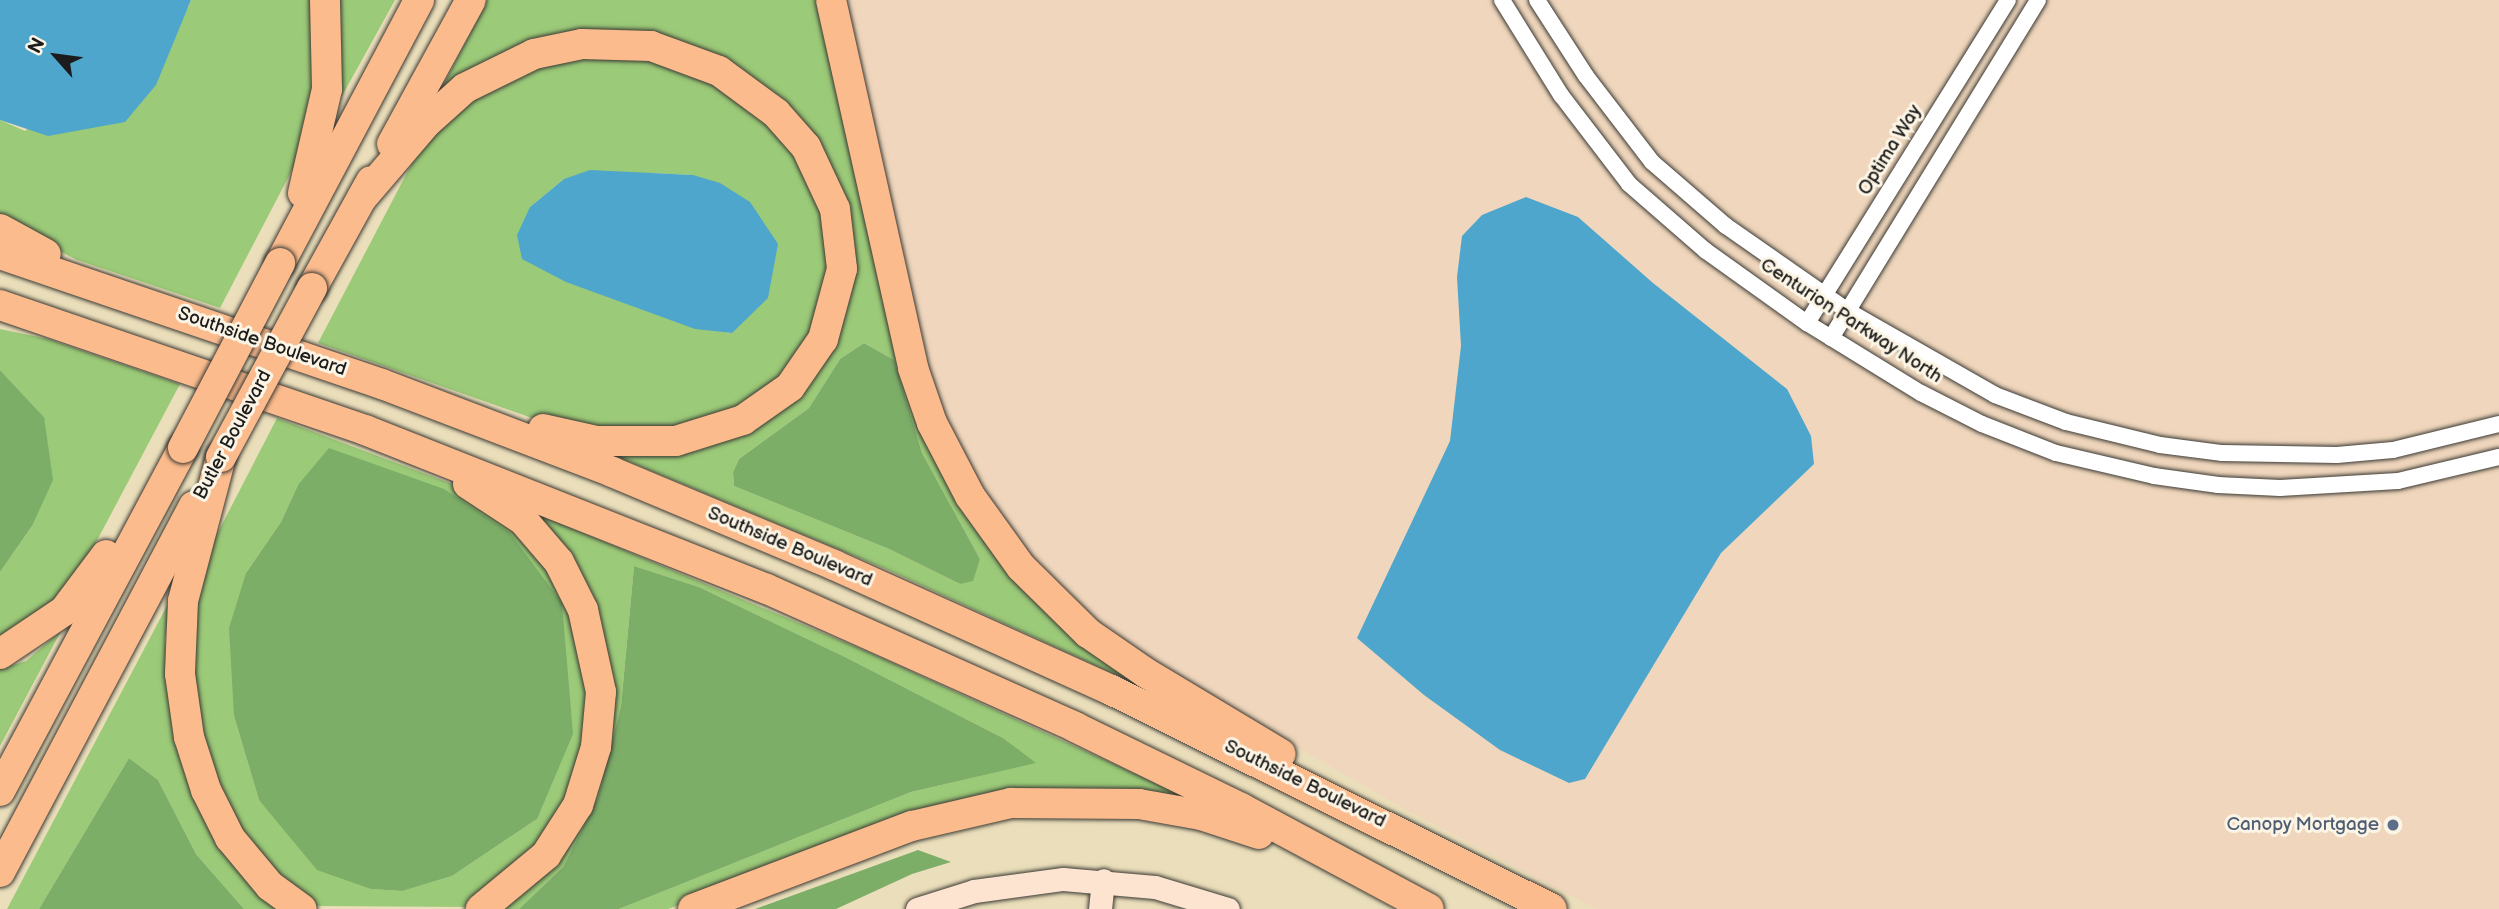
<!DOCTYPE html>
<html>
<head>
<meta charset="utf-8">
<style>
  body { margin:0 }
  #map { position:relative; width:2499px; height:909px; overflow:hidden; background:#ebdfbb; font-family:"Balsamiq Sans",sans-serif }
  div>[style] { position:absolute }
  [style*='--x'] { left:calc(var(--x)*1px); top:calc(var(--y)*1px); width:calc(var(--w)*1px); rotate:calc(var(--a)*1deg) }
  .built>* { inset:0; background:#efd6bc }
  .green>* { inset:0; background:#9bca78 }
  .forest>* { inset:0; background:#7cae68 }
  .water>* { inset:0; background:#4fa6cc }
  .roads { filter:drop-shadow(0 0 2px #3b3934) drop-shadow(0 0 2px #3b3934) }
  .street>* { height:16px; margin:-8px; padding:0 8px; transform-origin:8px; border-radius:8px; background:#fff }
  .secondary>* { height:23px; margin:-11.5px; padding:0 11.5px; transform-origin:11.5px; border-radius:11.5px; background:#fde4d1 }
  .highway>* { height:30px; margin:-15px; padding:0 15px; transform-origin:15px; border-radius:15px; background:#fbbb8d }
  .bridges { filter:drop-shadow(0 0 2px #3b3934) drop-shadow(0 0 2px #3b3934) }
  .highway-bridge>* { height:30px; margin:-15px; padding:0 15px; transform-origin:15px; border-radius:15px; background:#fbbb8d }
  .dots>* { width:19px; height:19px; translate:-50% -50%; box-sizing:border-box; border:4px solid #fcf5e5; border-radius:50% }
  span { translate:-50% -50%; white-space:nowrap; text-align:center; line-height:1.15; -webkit-text-stroke:6px #fcf5e5; paint-order:stroke }
  .street-label { font-size:19px; color:#1c1c1c }
  .service-label { font-size:19px; color:#4e5e75 }
  .right { translate:-100% -50%; text-align:right }
  .north { position:absolute; left:21px; top:21px; width:70px; height:70px; -webkit-text-stroke:5px #fcf5e5; paint-order:stroke; rotate:298deg; font-size:19px; font-weight:700; line-height:28px; text-align:center; color:#1c1c1c }
  .north::after { content:''; display:block; margin:auto; width:24px; height:32px; background:#1c1c1c; clip-path:polygon(50% 0,100% 100%,50% 72%,0 100%) }
</style>
</head>
<body>
<div id="map">
  <div class="built">
    <div style="clip-path:polygon(839px 0,2499px 0,2499px 909px,1597px 909px,1406px 810px,1161px 669px,1089px 621px,1020px 551px,935px 409px)"></div>
  </div>
  <div class="green">
    <div style="clip-path:polygon(191px 0,316px 0,316px 93px,300px 155px,220px 308px,77px 260px,0 221px,0 120px,25px 131px,188px 8px)"></div>
    <div style="clip-path:polygon(330px 0,395px 0,342px 96px,334px 30px)"></div>
    <div style="clip-path:polygon(evenodd,487px 0,824px 0,965px 499px,1173px 701px,888px 570px,611px 454px,799px 387px,848px 206px,822px 151px,782px 98px,725px 61px,666px 37px,440px 92px,487px 0,864px 343px,894px 360px,922px 453px,980px 559px,960px 584px,889px 549px,734px 486px,733px 472px,739px 459px,809px 408px,840px 359px,864px 343px)"></div>
    <div style="clip-path:polygon(evenodd,647px 55px,737px 93px,798px 153px,833px 245px,816px 335px,754px 406px,670px 433px,549px 424px,318px 343px,421px 146px,470px 95px,562px 58px,647px 55px,648px 173px,693px 175px,732px 333px,695px 328px,657px 314px,530px 207px,564px 179px,648px 173px)"></div>
    <div style="clip-path:polygon(0 329px,48px 339px,180px 384px,84px 565px,51px 608px,0 640px,0 572px,32px 526px,44px 417px,0 370px)"></div>
    <div style="clip-path:polygon(evenodd,277px 418px,455px 485px,515px 524px,574px 605px,595px 720px,551px 835px,471px 907px,314px 906px,248px 852px,198px 747px,192px 617px,214px 540px,277px 418px,298px 485px,562px 603px,562px 636px,537px 819px,452px 876px,401px 891px,371px 889px,259px 800px,234px 716px,246px 573px,281px 522px,298px 485px)"></div>
    <div style="clip-path:polygon(526px 509px,866px 651px,1195px 801px,928px 813px,668px 909px,619px 909px,911px 792px,1035px 763px,1003px 738px,845px 657px,699px 587px,634px 566px,621px 706px,598px 798px,563px 867px,519px 909px,495px 909px,551px 861px,610px 684px)"></div>
    <div style="clip-path:polygon(170px 600px,165px 639px,168px 687px,178px 737px,288px 909px,244px 909px,196px 854px,158px 780px,129px 758px,39px 909px,7px 909px)"></div>
    <div style="clip-path:polygon(61px 631px,0 746px,0 669px,26px 661px)"></div>
  </div>
  <div class="forest">
    <div style="clip-path:polygon(864px 343px,894px 360px,922px 453px,980px 559px,973px 581px,960px 584px,889px 549px,734px 486px,733px 472px,739px 459px,809px 408px,840px 359px)"></div>
    <div style="clip-path:polygon(0 370px,44px 417px,53px 480px,32px 526px,0 572px)"></div>
    <div style="clip-path:polygon(329px 448px,444px 489px,510px 533px,562px 603px,573px 734px,537px 819px,452px 876px,402px 891px,371px 889px,317px 870px,259px 800px,234px 716px,229px 628px,246px 573px,281px 522px,298px 485px)"></div>
    <div style="clip-path:polygon(634px 566px,699px 587px,845px 657px,1003px 738px,1036px 763px,911px 792px,619px 909px,519px 909px,563px 867px,598px 798px,621px 706px)"></div>
    <div style="clip-path:polygon(129px 758px,158px 780px,196px 854px,244px 909px,39px 909px)"></div>
    <div style="clip-path:polygon(918px 850px,951px 862px,912px 874px,836px 909px,755px 909px)"></div>
  </div>
  <div class="water">
    <div style="clip-path:polygon(0 0,191px 0,156px 85px,125px 122px,48px 136px,0 120px)"></div>
    <div style="clip-path:polygon(590px 170px,693px 175px,720px 183px,750px 202px,778px 244px,768px 298px,732px 333px,695px 329px,566px 282px,522px 259px,517px 235px,530px 207px,564px 179px)"></div>
    <div style="clip-path:polygon(1526px 197px,1578px 217px,1653px 283px,1787px 389px,1811px 436px,1814px 464px,1721px 553px,1585px 779px,1569px 783px,1500px 750px,1424px 695px,1357px 638px,1450px 441px,1461px 346px,1457px 277px,1462px 236px,1482px 215px)"></div>
  </div>
  <div class="roads">
    <div class="street">
      <div style="--x:1502;--y:0;--w:112;--a:58.2"></div>
      <div style="--x:1561;--y:95;--w:112;--a:52.6"></div>
      <div style="--x:1629;--y:184;--w:102;--a:41"></div>
      <div style="--x:1706;--y:251;--w:124;--a:35.5"></div>
      <div style="--x:1807;--y:323;--w:134;--a:31.6"></div>
      <div style="--x:1921;--y:393;--w:68;--a:26.9"></div>
      <div style="--x:1982;--y:424;--w:79;--a:21.4"></div>
      <div style="--x:2056;--y:453;--w:101;--a:13.2"></div>
      <div style="--x:2154;--y:476;--w:65;--a:8"></div>
      <div style="--x:2218;--y:485;--w:62;--a:2.8"></div>
      <div style="--x:2280;--y:488;--w:118;--a:-3.4"></div>
      <div style="--x:2398;--y:481;--w:104;--a:-13.4"></div>
      <div style="--x:1537;--y:0;--w:90;--a:57.2"></div>
      <div style="--x:1586;--y:76;--w:108;--a:52.5"></div>
      <div style="--x:1652;--y:162;--w:98;--a:40.9"></div>
      <div style="--x:1726;--y:226;--w:149;--a:34.9"></div>
      <div style="--x:1848;--y:311;--w:169;--a:29.7"></div>
      <div style="--x:1995;--y:395;--w:76;--a:20.8"></div>
      <div style="--x:2066;--y:422;--w:97;--a:13.7"></div>
      <div style="--x:2160;--y:445;--w:63;--a:7.4"></div>
      <div style="--x:2222;--y:453;--w:115;--a:1"></div>
      <div style="--x:2337;--y:455;--w:56;--a:-5.1"></div>
      <div style="--x:2393;--y:450;--w:109;--a:-13.8"></div>
      <div style="--x:1807;--y:323;--w:380;--a:-58.1"></div>
      <div style="--x:1831;--y:338;--w:396;--a:-58.5"></div>
    </div>
    <div class="secondary">
      <div style="--x:917;--y:909;--w:60;--a:-17.5"></div>
      <div style="--x:974;--y:891;--w:90;--a:-7.7"></div>
      <div style="--x:1063;--y:879;--w:92;--a:5"></div>
      <div style="--x:1155;--y:887;--w:76;--a:16.8"></div>
      <div style="--x:1100;--y:909;--w:29;--a:-84"></div>
    </div>
    <div class="highway">
      <div style="--x:831;--y:0;--w:377;--a:77.4"></div>
      <div style="--x:913;--y:368;--w:58;--a:70.9"></div>
      <div style="--x:932;--y:423;--w:82;--a:62.5"></div>
      <div style="--x:970;--y:496;--w:87;--a:54.3"></div>
      <div style="--x:1021;--y:567;--w:94;--a:44.6"></div>
      <div style="--x:1088;--y:633;--w:70;--a:34.6"></div>
      <div style="--x:1146;--y:673;--w:157;--a:31"></div>
      <div style="--x:392;--y:144;--w:164;--a:-61.3"></div>
      <div style="--x:303;--y:193;--w:107;--a:-77"></div>
      <div style="--x:327;--y:89;--w:89;--a:-91.3"></div>
      <div style="--x:362;--y:198;--w:99;--a:-49.5"></div>
      <div style="--x:426;--y:123;--w:52;--a:-41.9"></div>
      <div style="--x:465;--y:88;--w:77;--a:-26.2"></div>
      <div style="--x:534;--y:54;--w:49;--a:-11.8"></div>
      <div style="--x:582;--y:44;--w:69;--a:1.7"></div>
      <div style="--x:651;--y:46;--w:72;--a:20.2"></div>
      <div style="--x:719;--y:71;--w:71;--a:36.4"></div>
      <div style="--x:776;--y:113;--w:45;--a:48.6"></div>
      <div style="--x:806;--y:147;--w:68;--a:64.9"></div>
      <div style="--x:835;--y:209;--w:60;--a:83.3"></div>
      <div style="--x:842;--y:269;--w:73;--a:105.2"></div>
      <div style="--x:823;--y:339;--w:58;--a:124.5"></div>
      <div style="--x:790;--y:387;--w:57;--a:144.9"></div>
      <div style="--x:743;--y:420;--w:70;--a:162.6"></div>
      <div style="--x:676;--y:441;--w:80;--a:180"></div>
      <div style="--x:596;--y:441;--w:54;--a:-167.2"></div>
      <div style="--x:0;--y:229;--w:52;--a:28.5"></div>
      <div style="--x:0;--y:254;--w:404;--a:18.8"></div>
      <div style="--x:382;--y:384;--w:246;--a:20.9"></div>
      <div style="--x:612;--y:472;--w:241;--a:22.7"></div>
      <div style="--x:834;--y:565;--w:304;--a:24.3"></div>
      <div style="--x:1111;--y:690;--w:492;--a:26.4"></div>
      <div style="--x:280;--y:263;--w:297;--a:-62.1"></div>
      <div style="--x:312;--y:288;--w:122;--a:-61.1"></div>
      <div style="--x:0;--y:305;--w:386;--a:18.9"></div>
      <div style="--x:365;--y:430;--w:432;--a:21.6"></div>
      <div style="--x:767;--y:589;--w:338;--a:24.1"></div>
      <div style="--x:1075;--y:727;--w:185;--a:26"></div>
      <div style="--x:1241;--y:808;--w:213;--a:28.2"></div>
      <div style="--x:221;--y:457;--w:149;--a:104.8"></div>
      <div style="--x:183;--y:601;--w:73;--a:92.4"></div>
      <div style="--x:180;--y:674;--w:64;--a:81.9"></div>
      <div style="--x:189;--y:737;--w:56;--a:72.2"></div>
      <div style="--x:206;--y:790;--w:54;--a:63.4"></div>
      <div style="--x:230;--y:838;--w:62;--a:50.2"></div>
      <div style="--x:270;--y:886;--w:39;--a:36"></div>
      <div style="--x:468;--y:484;--w:66;--a:33.2"></div>
      <div style="--x:523;--y:520;--w:55;--a:49.4"></div>
      <div style="--x:559;--y:562;--w:54;--a:63.4"></div>
      <div style="--x:583;--y:610;--w:84;--a:77.6"></div>
      <div style="--x:601;--y:692;--w:55;--a:95.2"></div>
      <div style="--x:596;--y:747;--w:61;--a:107.2"></div>
      <div style="--x:578;--y:805;--w:59;--a:122.6"></div>
      <div style="--x:546;--y:855;--w:85;--a:140.3"></div>
      <div style="--x:0;--y:654;--w:77;--a:-33.9"></div>
      <div style="--x:64;--y:611;--w:70;--a:-53.1"></div>
      <div style="--x:0;--y:791;--w:389;--a:-61.9"></div>
      <div style="--x:0;--y:872;--w:414;--a:-62.1"></div>
      <div style="--x:693;--y:909;--w:234;--a:-20.8"></div>
      <div style="--x:912;--y:826;--w:102;--a:-13.1"></div>
      <div style="--x:1011;--y:803;--w:128;--a:0.4"></div>
      <div style="--x:1139;--y:804;--w:63;--a:10.1"></div>
      <div style="--x:1201;--y:815;--w:61;--a:18.1"></div>
    </div>
  </div>
  <div class="bridges">
    <div class="highway-bridge">
      <div style="--x:183;--y:448;--w:209;--a:-62.3"></div>
      <div style="--x:221;--y:457;--w:192;--a:-61.7"></div>
    </div>
  </div>
  <div class="dots">
    <div style="left:2393px;top:825px;background:#5c6f8a"></div>
  </div>
  <div class="street-label">
    <span style="left:1890px;top:150px;rotate:-58deg">Optima Way</span>
    <span style="left:1851px;top:321px;rotate:33deg">Centurion Parkway North</span>
    <span style="left:262px;top:342px;rotate:19deg">Southside Boulevard</span>
    <span style="left:233px;top:435px;rotate:-62deg">Butler Boulevard</span>
    <span style="left:790px;top:547px;rotate:23deg">Southside Boulevard</span>
    <span style="left:1305px;top:784px;rotate:26deg">Southside Boulevard</span>
  </div>
  <div class="service-label">
    <span class="right" style="left:2379px;top:825px">Canopy Mortgage</span>
  </div>
  <div class="north">N</div>
</div>
</body>
</html>
